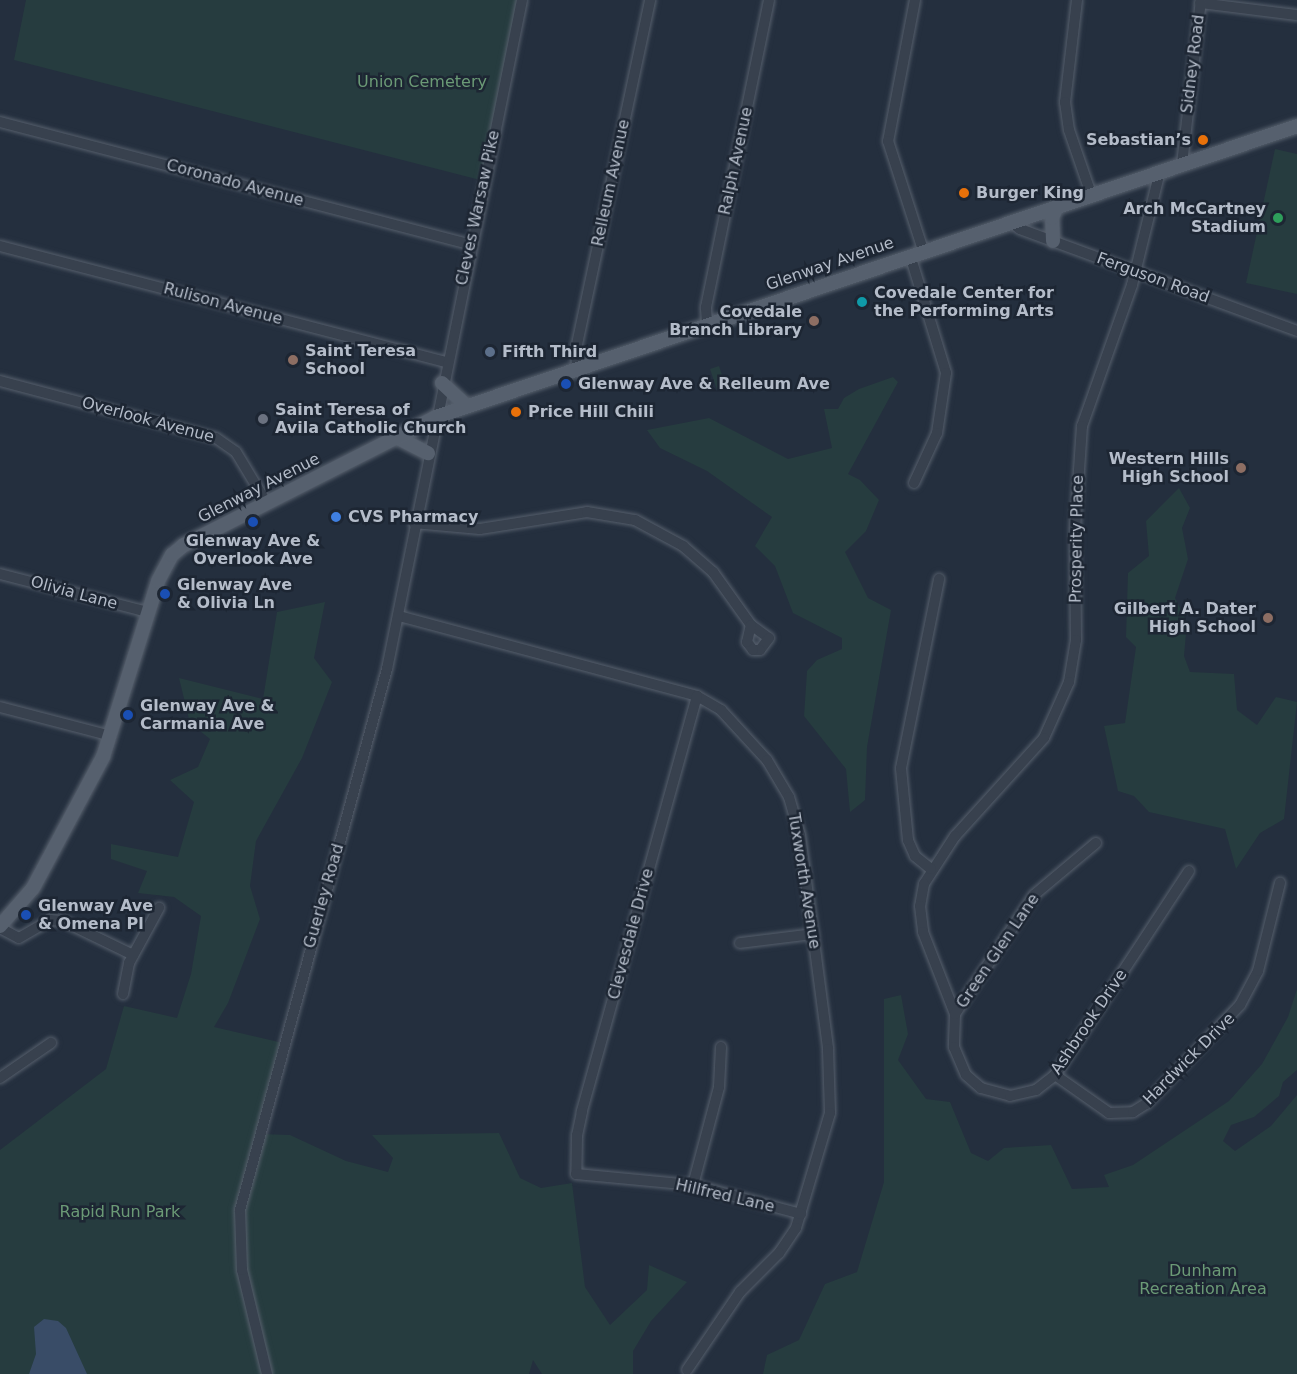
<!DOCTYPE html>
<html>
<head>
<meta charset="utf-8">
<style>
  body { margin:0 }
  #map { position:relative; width:1297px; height:1374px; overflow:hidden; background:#242f3e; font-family:"DejaVu Sans",sans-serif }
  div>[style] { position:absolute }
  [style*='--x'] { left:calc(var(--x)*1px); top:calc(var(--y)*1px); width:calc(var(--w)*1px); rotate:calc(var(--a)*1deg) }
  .green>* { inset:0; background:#263c3f }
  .water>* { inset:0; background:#394c67 }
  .roads { filter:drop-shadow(0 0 2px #565f6c) drop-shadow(0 0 2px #565f6c) }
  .minor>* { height:10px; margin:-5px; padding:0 5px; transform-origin:5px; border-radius:5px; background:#38414e }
  .major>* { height:14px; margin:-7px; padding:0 7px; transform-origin:7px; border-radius:7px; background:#56606e }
  .dots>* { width:16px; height:16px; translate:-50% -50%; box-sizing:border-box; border:3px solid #1d2633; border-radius:50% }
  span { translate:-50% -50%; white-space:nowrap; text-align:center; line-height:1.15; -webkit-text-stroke:5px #1d2633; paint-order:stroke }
  .street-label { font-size:16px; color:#b4bcc9 }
  .park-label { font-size:16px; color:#6b9a76 }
  .poi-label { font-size:16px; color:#b4bcc9; font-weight:700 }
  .right { translate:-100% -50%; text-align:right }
  .left { translate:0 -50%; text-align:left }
</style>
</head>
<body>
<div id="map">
  <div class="green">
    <div style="clip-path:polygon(26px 0,522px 0,484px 181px,14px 60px)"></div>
    <div style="clip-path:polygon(1275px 149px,1297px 154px,1297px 294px,1246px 283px)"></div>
    <div style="clip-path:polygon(719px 366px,726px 387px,717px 390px,710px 369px)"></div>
    <div style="clip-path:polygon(893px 377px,898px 382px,848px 474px,860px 480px,879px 500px,866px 531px,845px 552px,868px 598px,891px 610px,867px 747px,865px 800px,850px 812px,846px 769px,804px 716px,807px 671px,817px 660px,842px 649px,842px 638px,793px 613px,775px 566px,755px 546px,772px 517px,707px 471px,660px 448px,647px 430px,709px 418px,788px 459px,832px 448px,824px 409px,838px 409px,844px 398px,859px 389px)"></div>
    <div style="clip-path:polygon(1179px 488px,1190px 508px,1182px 528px,1188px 559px,1175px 598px,1187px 622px,1184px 656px,1190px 672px,1234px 674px,1237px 710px,1257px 725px,1276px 697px,1297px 702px,1284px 819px,1260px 833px,1236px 869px,1225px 829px,1149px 812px,1134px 796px,1118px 791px,1104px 726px,1125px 723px,1136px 647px,1126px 637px,1128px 573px,1149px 556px,1146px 521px)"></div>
    <div style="clip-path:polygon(325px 602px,314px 658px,332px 682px,302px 758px,256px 841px,250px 886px,260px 919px,228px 1003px,214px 1027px,283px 1043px,259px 1134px,290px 1135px,346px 1161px,388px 1172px,393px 1158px,372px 1135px,499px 1133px,520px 1178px,541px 1188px,572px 1183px,585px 1287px,610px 1325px,647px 1290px,649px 1265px,687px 1282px,651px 1321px,633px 1351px,633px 1374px,542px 1374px,533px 1360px,529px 1374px,0 1374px,0 1150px,106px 1069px,124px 1006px,177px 1018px,191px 974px,201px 916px,174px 897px,138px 893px,147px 871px,111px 859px,111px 844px,178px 857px,194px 802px,170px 780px,198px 767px,210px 739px,190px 723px,179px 678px,263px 699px,277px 612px)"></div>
    <div style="clip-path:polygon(1297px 989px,1297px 1070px,1283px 1082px,1279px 1096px,1254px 1117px,1231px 1125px,1223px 1141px,1235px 1151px,1271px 1126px,1297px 1095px,1297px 1374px,763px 1374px,767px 1355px,799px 1340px,825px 1284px,857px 1272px,884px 1182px,884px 999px,901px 995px,908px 1034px,898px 1060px,926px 1099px,950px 1102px,971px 1153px,988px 1161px,1004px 1148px,1051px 1145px,1072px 1189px,1109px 1187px,1104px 1175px,1133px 1165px,1229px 1101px,1262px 1064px,1288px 1017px)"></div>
  </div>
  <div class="water">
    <div style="clip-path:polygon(44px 1319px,58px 1321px,66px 1328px,87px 1374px,29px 1374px,36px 1354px,34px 1327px)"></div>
  </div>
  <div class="roads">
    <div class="minor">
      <div style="--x:915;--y:0;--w:144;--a:100.8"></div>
      <div style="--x:888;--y:141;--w:114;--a:72.2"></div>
      <div style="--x:1077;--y:0;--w:103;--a:96.7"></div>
      <div style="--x:1065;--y:102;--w:28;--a:82"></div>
      <div style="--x:1069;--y:130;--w:68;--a:71"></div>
      <div style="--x:1200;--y:3;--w:98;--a:7.1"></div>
      <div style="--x:0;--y:122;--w:487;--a:14.6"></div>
      <div style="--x:1182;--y:164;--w:165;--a:-83.4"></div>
      <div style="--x:1160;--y:171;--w:117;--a:103.8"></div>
      <div style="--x:1132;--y:285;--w:150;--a:109.5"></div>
      <div style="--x:1082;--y:426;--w:104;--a:93.9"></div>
      <div style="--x:1075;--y:530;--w:110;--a:89.5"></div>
      <div style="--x:1076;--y:640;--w:43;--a:99.5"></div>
      <div style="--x:1069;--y:682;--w:61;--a:114.1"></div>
      <div style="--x:1044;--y:738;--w:132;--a:132.2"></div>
      <div style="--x:955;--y:836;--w:57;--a:122.9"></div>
      <div style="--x:924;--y:884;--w:22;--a:100"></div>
      <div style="--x:920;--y:906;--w:26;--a:83"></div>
      <div style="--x:923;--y:932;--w:88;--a:68.7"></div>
      <div style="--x:955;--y:1014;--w:33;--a:92"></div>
      <div style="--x:954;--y:1047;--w:30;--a:67"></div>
      <div style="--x:966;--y:1075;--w:20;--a:41"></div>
      <div style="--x:981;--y:1088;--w:30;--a:15"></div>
      <div style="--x:1010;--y:1096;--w:27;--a:-13"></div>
      <div style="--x:1036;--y:1090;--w:24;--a:-38"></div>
      <div style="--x:1055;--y:1075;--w:244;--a:-56.7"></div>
      <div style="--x:1011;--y:222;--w:11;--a:38"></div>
      <div style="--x:1020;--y:229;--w:295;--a:20.2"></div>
      <div style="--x:0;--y:246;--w:461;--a:14.6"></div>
      <div style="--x:910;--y:255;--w:123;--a:73"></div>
      <div style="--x:946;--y:373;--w:61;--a:98.5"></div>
      <div style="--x:937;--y:433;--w:55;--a:114.7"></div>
      <div style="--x:707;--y:323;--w:16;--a:-94"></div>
      <div style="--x:706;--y:307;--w:313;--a:-78.4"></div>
      <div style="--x:577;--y:367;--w:18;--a:-93"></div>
      <div style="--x:576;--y:349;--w:357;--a:-78"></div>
      <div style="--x:0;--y:381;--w:223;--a:14.8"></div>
      <div style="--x:216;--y:438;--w:24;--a:35"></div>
      <div style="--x:236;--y:452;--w:58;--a:59"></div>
      <div style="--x:414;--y:523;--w:66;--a:5.2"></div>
      <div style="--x:480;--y:529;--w:108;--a:-9"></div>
      <div style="--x:587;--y:512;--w:49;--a:9.5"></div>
      <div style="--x:635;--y:520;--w:55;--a:28.4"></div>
      <div style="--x:683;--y:546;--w:40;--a:41"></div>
      <div style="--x:713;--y:572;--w:65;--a:54.4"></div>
      <div style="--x:751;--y:625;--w:22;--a:36"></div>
      <div style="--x:769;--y:638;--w:15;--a:127"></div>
      <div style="--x:760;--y:650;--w:7;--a:180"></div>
      <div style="--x:753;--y:650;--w:10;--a:-127"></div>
      <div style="--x:747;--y:642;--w:17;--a:-77"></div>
      <div style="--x:0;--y:574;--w:153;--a:14.4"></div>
      <div style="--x:399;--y:616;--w:309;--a:15"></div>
      <div style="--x:697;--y:696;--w:28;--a:30"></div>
      <div style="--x:721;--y:710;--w:68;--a:47.4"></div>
      <div style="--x:767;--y:760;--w:43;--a:59.3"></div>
      <div style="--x:789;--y:797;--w:40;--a:74"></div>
      <div style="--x:800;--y:835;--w:216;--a:82.5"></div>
      <div style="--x:828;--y:1049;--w:64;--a:88.2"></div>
      <div style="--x:830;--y:1113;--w:120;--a:106.5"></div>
      <div style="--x:796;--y:1228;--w:30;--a:124"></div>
      <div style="--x:779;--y:1253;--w:55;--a:135"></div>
      <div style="--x:740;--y:1292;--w:94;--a:124.2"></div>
      <div style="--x:697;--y:696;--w:432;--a:105.5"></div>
      <div style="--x:582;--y:1112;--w:24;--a:102"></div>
      <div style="--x:577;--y:1135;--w:39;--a:91"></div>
      <div style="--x:576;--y:1174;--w:118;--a:5.4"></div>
      <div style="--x:693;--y:1185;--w:112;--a:15"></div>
      <div style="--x:0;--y:707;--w:115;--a:14.6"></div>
      <div style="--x:931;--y:869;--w:21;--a:-141"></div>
      <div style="--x:915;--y:856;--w:17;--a:-114"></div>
      <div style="--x:908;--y:840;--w:72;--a:-95.6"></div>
      <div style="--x:901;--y:768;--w:193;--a:-78.6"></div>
      <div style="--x:0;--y:928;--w:21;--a:28"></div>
      <div style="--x:19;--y:938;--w:36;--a:-30"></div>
      <div style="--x:50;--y:920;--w:13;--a:4"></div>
      <div style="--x:63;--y:921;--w:78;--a:25.9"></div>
      <div style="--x:740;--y:943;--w:74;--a:-7"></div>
      <div style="--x:123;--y:994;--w:32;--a:-79"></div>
      <div style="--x:129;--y:963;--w:63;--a:-61.4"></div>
      <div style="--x:955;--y:1014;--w:143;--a:-56.4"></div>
      <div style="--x:1034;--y:895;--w:81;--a:-40"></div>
      <div style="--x:1055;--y:1075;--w:66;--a:35.1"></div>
      <div style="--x:1109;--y:1113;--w:24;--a:-2"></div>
      <div style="--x:1133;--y:1112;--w:15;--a:-32"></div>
      <div style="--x:1146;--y:1104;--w:137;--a:-46.5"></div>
      <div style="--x:1240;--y:1005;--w:38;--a:-62"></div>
      <div style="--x:1258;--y:971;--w:91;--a:-76"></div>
      <div style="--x:0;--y:1078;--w:62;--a:-34.5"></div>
      <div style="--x:693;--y:1185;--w:101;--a:-75.1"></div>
      <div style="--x:719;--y:1087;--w:40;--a:-87.1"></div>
      <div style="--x:267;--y:1374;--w:107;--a:-103.5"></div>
      <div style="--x:242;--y:1270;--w:60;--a:-91.9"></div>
      <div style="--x:240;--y:1210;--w:561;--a:-74.8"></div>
      <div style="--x:387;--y:669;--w:682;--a:-78.59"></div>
    </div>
    <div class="major">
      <div style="--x:1053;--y:241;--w:23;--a:-92"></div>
      <div style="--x:1052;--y:218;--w:13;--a:-67"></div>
      <div style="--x:442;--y:383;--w:34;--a:43"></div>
      <div style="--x:396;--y:437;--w:36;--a:27"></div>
      <div style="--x:0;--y:926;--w:50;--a:-49"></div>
      <div style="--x:33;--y:888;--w:149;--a:-61.9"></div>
      <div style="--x:103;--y:757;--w:184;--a:-72.6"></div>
      <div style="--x:158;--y:581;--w:30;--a:-62"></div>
      <div style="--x:172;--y:555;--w:16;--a:-40"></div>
      <div style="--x:184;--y:545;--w:283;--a:-26.9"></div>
      <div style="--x:436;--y:417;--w:909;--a:-18.67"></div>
    </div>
  </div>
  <div class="dots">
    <div style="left:1203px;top:140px;background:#e8710a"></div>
    <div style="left:964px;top:193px;background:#e8710a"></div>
    <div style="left:1278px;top:218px;background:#2e9e5b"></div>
    <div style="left:862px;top:302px;background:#0f9aa8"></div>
    <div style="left:814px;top:321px;background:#8d6e63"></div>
    <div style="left:490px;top:352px;background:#5c6f8a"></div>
    <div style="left:293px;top:360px;background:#8d6e63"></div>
    <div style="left:566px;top:384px;background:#1a4fb4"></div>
    <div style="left:516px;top:412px;background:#e8710a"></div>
    <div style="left:263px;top:419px;background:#6b7280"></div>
    <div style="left:1241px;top:468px;background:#8d6e63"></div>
    <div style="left:336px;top:517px;background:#3f7fe0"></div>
    <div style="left:253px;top:522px;background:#1a4fb4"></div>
    <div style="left:165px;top:594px;background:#1a4fb4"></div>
    <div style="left:1268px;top:618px;background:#8d6e63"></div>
    <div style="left:128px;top:715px;background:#1a4fb4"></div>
    <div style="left:26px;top:915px;background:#1a4fb4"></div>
  </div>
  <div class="street-label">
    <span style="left:1193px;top:64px;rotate:-83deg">Sidney Road</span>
    <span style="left:736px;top:161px;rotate:-78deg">Ralph Avenue</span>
    <span style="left:235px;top:183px;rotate:15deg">Coronado Avenue</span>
    <span style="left:611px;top:183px;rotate:-78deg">Relleum Avenue</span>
    <span style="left:478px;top:208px;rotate:-78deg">Cleves Warsaw Pike</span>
    <span style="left:830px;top:264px;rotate:-19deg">Glenway Avenue</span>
    <span style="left:1153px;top:278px;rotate:20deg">Ferguson Road</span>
    <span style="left:223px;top:304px;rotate:15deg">Rulison Avenue</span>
    <span style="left:148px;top:420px;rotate:15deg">Overlook Avenue</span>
    <span style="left:259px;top:488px;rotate:-27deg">Glenway Avenue</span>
    <span style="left:1077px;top:539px;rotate:-89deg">Prosperity Place</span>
    <span style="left:74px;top:593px;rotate:15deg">Olivia Lane</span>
    <span style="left:804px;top:881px;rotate:81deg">Tuxworth Avenue</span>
    <span style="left:324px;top:896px;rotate:-74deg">Guerley Road</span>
    <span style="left:631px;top:934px;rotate:-75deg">Clevesdale Drive</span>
    <span style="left:998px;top:951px;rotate:-56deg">Green Glen Lane</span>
    <span style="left:1089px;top:1022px;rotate:-56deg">Ashbrook Drive</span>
    <span style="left:1189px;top:1059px;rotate:-45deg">Hardwick Drive</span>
    <span style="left:725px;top:1196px;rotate:13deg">Hillfred Lane</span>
  </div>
  <div class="park-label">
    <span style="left:422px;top:82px">Union Cemetery</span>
    <span style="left:120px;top:1212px">Rapid Run Park</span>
    <span style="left:1203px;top:1280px">Dunham<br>Recreation Area</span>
  </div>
  <div class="poi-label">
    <span class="right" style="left:1191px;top:140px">Sebastian’s</span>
    <span class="left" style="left:976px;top:193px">Burger King</span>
    <span class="right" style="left:1266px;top:218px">Arch McCartney<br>Stadium</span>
    <span class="left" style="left:874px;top:302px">Covedale Center for<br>the Performing Arts</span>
    <span class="right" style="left:802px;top:321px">Covedale<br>Branch Library</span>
    <span class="left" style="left:305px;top:360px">Saint Teresa<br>School</span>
    <span class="left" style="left:502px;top:352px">Fifth Third</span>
    <span class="left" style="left:578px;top:384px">Glenway Ave &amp; Relleum Ave</span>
    <span class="left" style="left:275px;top:419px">Saint Teresa of<br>Avila Catholic Church</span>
    <span class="left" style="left:528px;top:412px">Price Hill Chili</span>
    <span class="right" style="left:1229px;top:468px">Western Hills<br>High School</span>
    <span class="left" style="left:348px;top:517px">CVS Pharmacy</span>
    <span style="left:253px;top:550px">Glenway Ave &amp;<br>Overlook Ave</span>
    <span class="left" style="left:177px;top:594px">Glenway Ave<br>&amp; Olivia Ln</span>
    <span class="right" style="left:1256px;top:618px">Gilbert A. Dater<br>High School</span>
    <span class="left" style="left:140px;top:715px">Glenway Ave &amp;<br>Carmania Ave</span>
    <span class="left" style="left:38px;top:915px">Glenway Ave<br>&amp; Omena Pl</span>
  </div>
</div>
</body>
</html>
